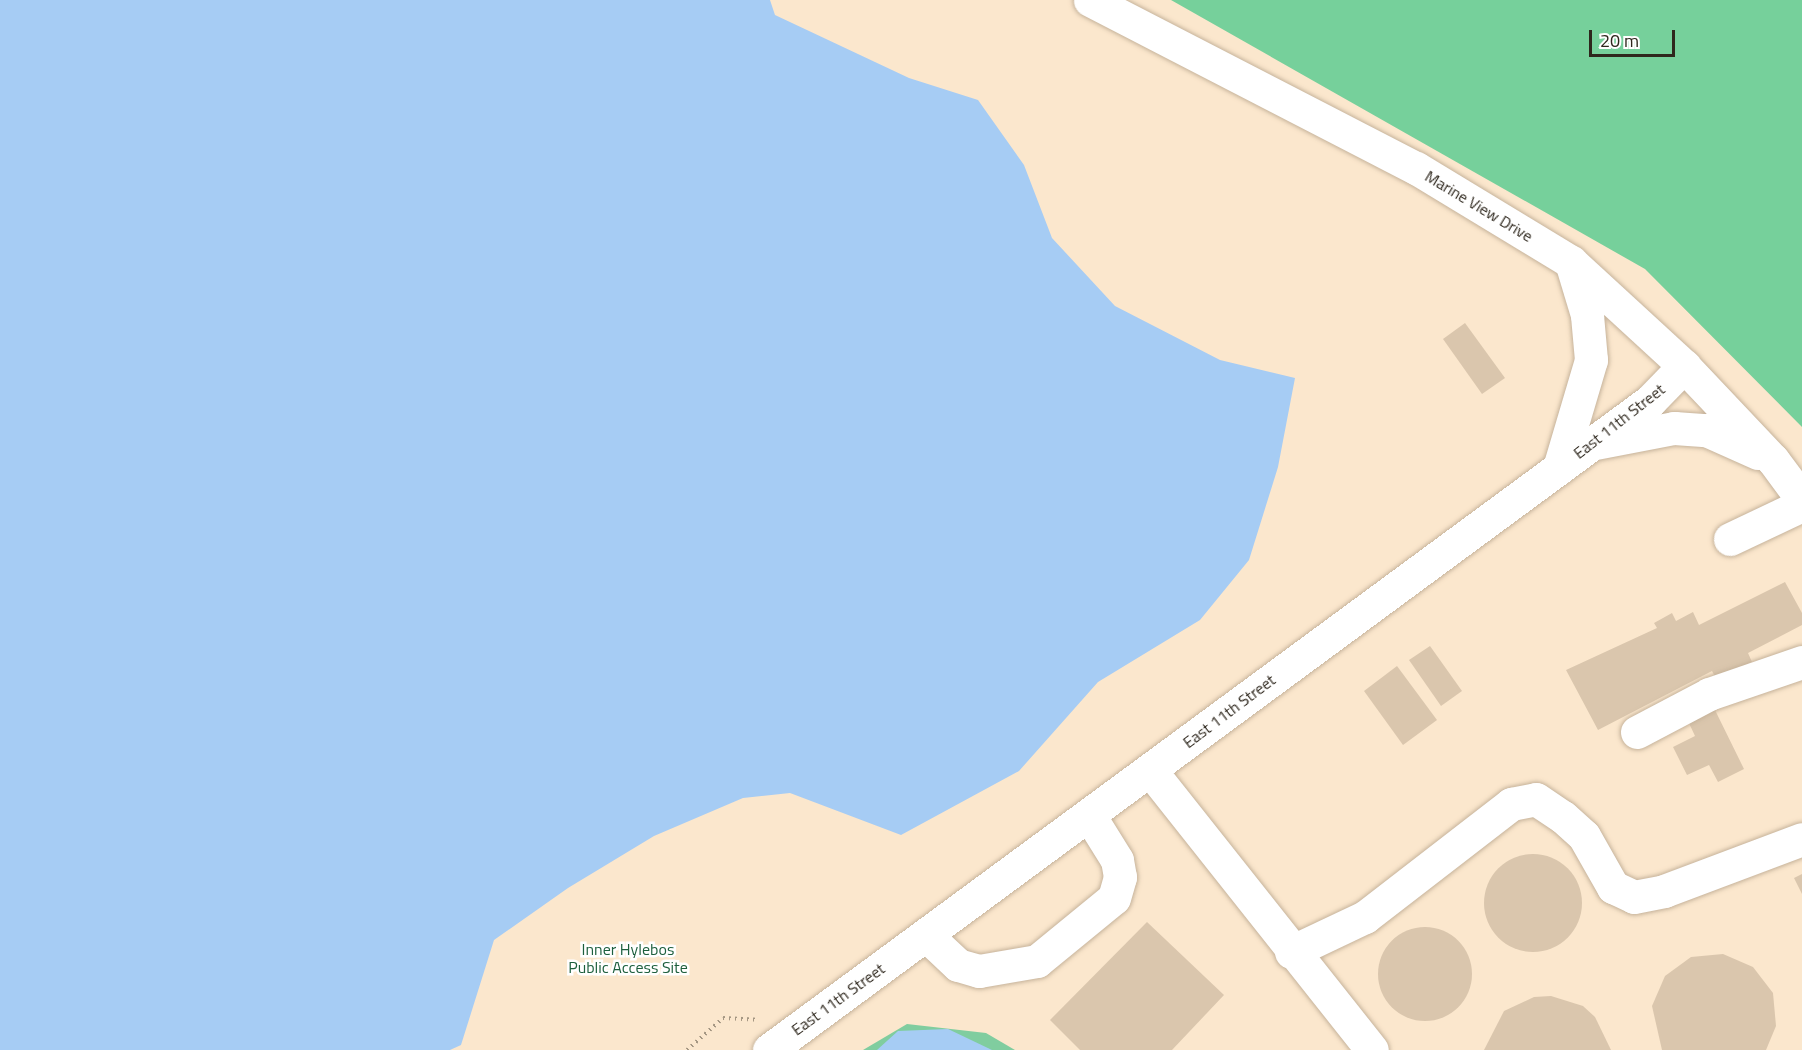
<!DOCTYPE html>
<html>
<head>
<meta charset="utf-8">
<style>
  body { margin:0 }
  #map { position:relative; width:1802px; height:1050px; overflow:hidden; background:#fbe7cd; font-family:"Titillium Web",sans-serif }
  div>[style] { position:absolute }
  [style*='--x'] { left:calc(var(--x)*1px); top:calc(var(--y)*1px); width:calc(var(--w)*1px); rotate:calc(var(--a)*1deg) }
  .green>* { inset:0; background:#80cd9f }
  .forest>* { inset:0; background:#76d09b }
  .water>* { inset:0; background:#a6ccf4 }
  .building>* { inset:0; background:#dac6ad }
  .round { border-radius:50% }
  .path>* { height:4px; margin-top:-2px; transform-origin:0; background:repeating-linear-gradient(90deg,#a59783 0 1.5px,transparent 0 6px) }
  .roads { filter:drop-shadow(0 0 2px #c6b39b) drop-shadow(0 0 2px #c6b39b) }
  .minor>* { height:33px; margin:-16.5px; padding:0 16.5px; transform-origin:16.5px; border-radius:16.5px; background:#fff }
  .major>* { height:33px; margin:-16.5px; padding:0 16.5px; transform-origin:16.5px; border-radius:16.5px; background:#fff }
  span { translate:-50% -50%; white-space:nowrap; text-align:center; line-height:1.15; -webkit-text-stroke:5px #fff; paint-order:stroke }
  .street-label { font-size:16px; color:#2e271d }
  .park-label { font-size:16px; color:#1d5f3d }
  .scale { position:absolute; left:1589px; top:30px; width:86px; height:27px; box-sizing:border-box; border:3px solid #2e271d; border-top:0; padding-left:8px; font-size:18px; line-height:21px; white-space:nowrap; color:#2e271d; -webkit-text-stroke:4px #fff; paint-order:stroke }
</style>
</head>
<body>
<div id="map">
  <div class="green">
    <div style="clip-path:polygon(907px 1024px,986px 1033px,1015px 1050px,863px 1050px)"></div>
  </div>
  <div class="forest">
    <div style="clip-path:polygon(1171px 0,1802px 0,1802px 427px,1645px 269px)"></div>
  </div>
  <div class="water">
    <div style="clip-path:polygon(0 0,770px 0,775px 15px,909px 78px,978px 100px,1024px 165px,1052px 238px,1115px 306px,1220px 360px,1295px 378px,1278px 467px,1249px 560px,1200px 620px,1098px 682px,1019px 771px,901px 835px,790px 793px,743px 798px,654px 836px,568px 888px,494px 940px,461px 1045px,450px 1050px,0 1050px)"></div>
    <div style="clip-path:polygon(948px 1029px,992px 1050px,877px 1050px,898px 1031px)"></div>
  </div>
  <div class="building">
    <div style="clip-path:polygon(1465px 323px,1505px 378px,1482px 394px,1443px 339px)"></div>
    <div style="clip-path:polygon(1785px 582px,1802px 613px,1802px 625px,1748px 653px,1752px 662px,1717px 680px,1712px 671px,1598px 730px,1566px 670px,1657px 628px,1654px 623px,1672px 613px,1676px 621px,1693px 612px,1699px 625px)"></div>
    <div style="clip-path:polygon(1430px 646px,1462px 691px,1441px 706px,1409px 660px)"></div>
    <div style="clip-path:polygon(1397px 666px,1437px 720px,1403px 745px,1364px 691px)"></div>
    <div style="clip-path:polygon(1714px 708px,1744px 769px,1718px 782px,1709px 765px,1687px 775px,1673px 747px,1695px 736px,1688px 721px)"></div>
    <div class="round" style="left:1484px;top:854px;width:98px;height:98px"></div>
    <div style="clip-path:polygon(1802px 874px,1802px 894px,1794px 878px)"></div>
    <div style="clip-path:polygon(1147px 922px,1224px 995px,1172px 1050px,1080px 1050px,1050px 1020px)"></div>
    <div class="round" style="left:1378px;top:927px;width:94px;height:94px"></div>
    <div style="clip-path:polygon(1723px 954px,1753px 967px,1773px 993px,1776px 1026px,1766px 1050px,1662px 1050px,1652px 1006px,1665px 976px,1691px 957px)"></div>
    <div style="clip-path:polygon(1551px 996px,1583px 1006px,1595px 1017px,1611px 1050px,1484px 1050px,1504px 1011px,1534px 997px)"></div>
  </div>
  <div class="path">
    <div style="--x:687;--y:1050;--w:48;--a:-41.6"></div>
    <div style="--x:723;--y:1018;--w:35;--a:3"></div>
  </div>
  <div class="roads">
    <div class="minor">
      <div style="--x:1730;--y:539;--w:80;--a:-25.3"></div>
      <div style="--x:1637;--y:732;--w:81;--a:-27.8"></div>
      <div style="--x:1709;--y:694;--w:98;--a:-19"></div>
      <div style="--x:1150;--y:770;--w:357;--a:51.6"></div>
      <div style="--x:926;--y:935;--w:44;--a:43.2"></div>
      <div style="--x:958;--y:965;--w:22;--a:16"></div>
      <div style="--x:979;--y:971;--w:59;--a:-9.8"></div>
      <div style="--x:1037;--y:961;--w:99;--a:-39.3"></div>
      <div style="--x:1114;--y:898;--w:22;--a:-74"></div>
      <div style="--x:1120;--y:877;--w:17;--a:-100"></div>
      <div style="--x:1117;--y:860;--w:53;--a:-121.9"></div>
      <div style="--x:1291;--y:952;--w:82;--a:-25.3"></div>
      <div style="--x:1365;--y:917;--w:185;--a:-37.7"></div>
      <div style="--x:1511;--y:804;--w:25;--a:-11"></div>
      <div style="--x:1536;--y:799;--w:32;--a:34"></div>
      <div style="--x:1563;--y:817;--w:28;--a:42"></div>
      <div style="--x:1584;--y:836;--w:59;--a:60.4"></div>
      <div style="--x:1613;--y:887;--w:23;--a:25"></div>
      <div style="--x:1634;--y:897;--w:31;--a:-11"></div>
      <div style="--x:1664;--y:891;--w:147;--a:-20.6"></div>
      <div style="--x:769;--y:1050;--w:1094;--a:-36.38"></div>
      <div style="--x:1650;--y:401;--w:49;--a:-45.8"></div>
    </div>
    <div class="major">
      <div style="--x:1090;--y:0;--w:367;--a:27.3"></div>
      <div style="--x:1416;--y:168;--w:181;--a:31.2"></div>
      <div style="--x:1571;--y:262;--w:154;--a:42.6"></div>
      <div style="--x:1684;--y:366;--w:129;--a:46.6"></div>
      <div style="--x:1773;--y:460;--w:49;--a:53.4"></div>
      <div style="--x:1590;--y:444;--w:86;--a:-10.8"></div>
      <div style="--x:1674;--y:428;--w:32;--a:4"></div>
      <div style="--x:1706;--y:430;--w:57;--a:23.9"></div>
      <div style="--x:1559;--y:468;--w:113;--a:-73.5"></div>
      <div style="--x:1591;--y:360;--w:45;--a:-95.1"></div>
      <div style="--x:1587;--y:315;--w:55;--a:-106.8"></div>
    </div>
  </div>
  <div class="street-label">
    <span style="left:1479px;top:206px;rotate:31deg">Marine View Drive</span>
    <span style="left:1619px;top:421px;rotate:-38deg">East 11th Street</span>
    <span style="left:1229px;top:711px;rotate:-37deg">East 11th Street</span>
    <span style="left:838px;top:999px;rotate:-36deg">East 11th Street</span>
  </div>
  <div class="park-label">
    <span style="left:628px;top:958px">Inner Hylebos<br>Public Access Site</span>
  </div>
  <div class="scale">20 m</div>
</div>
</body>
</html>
